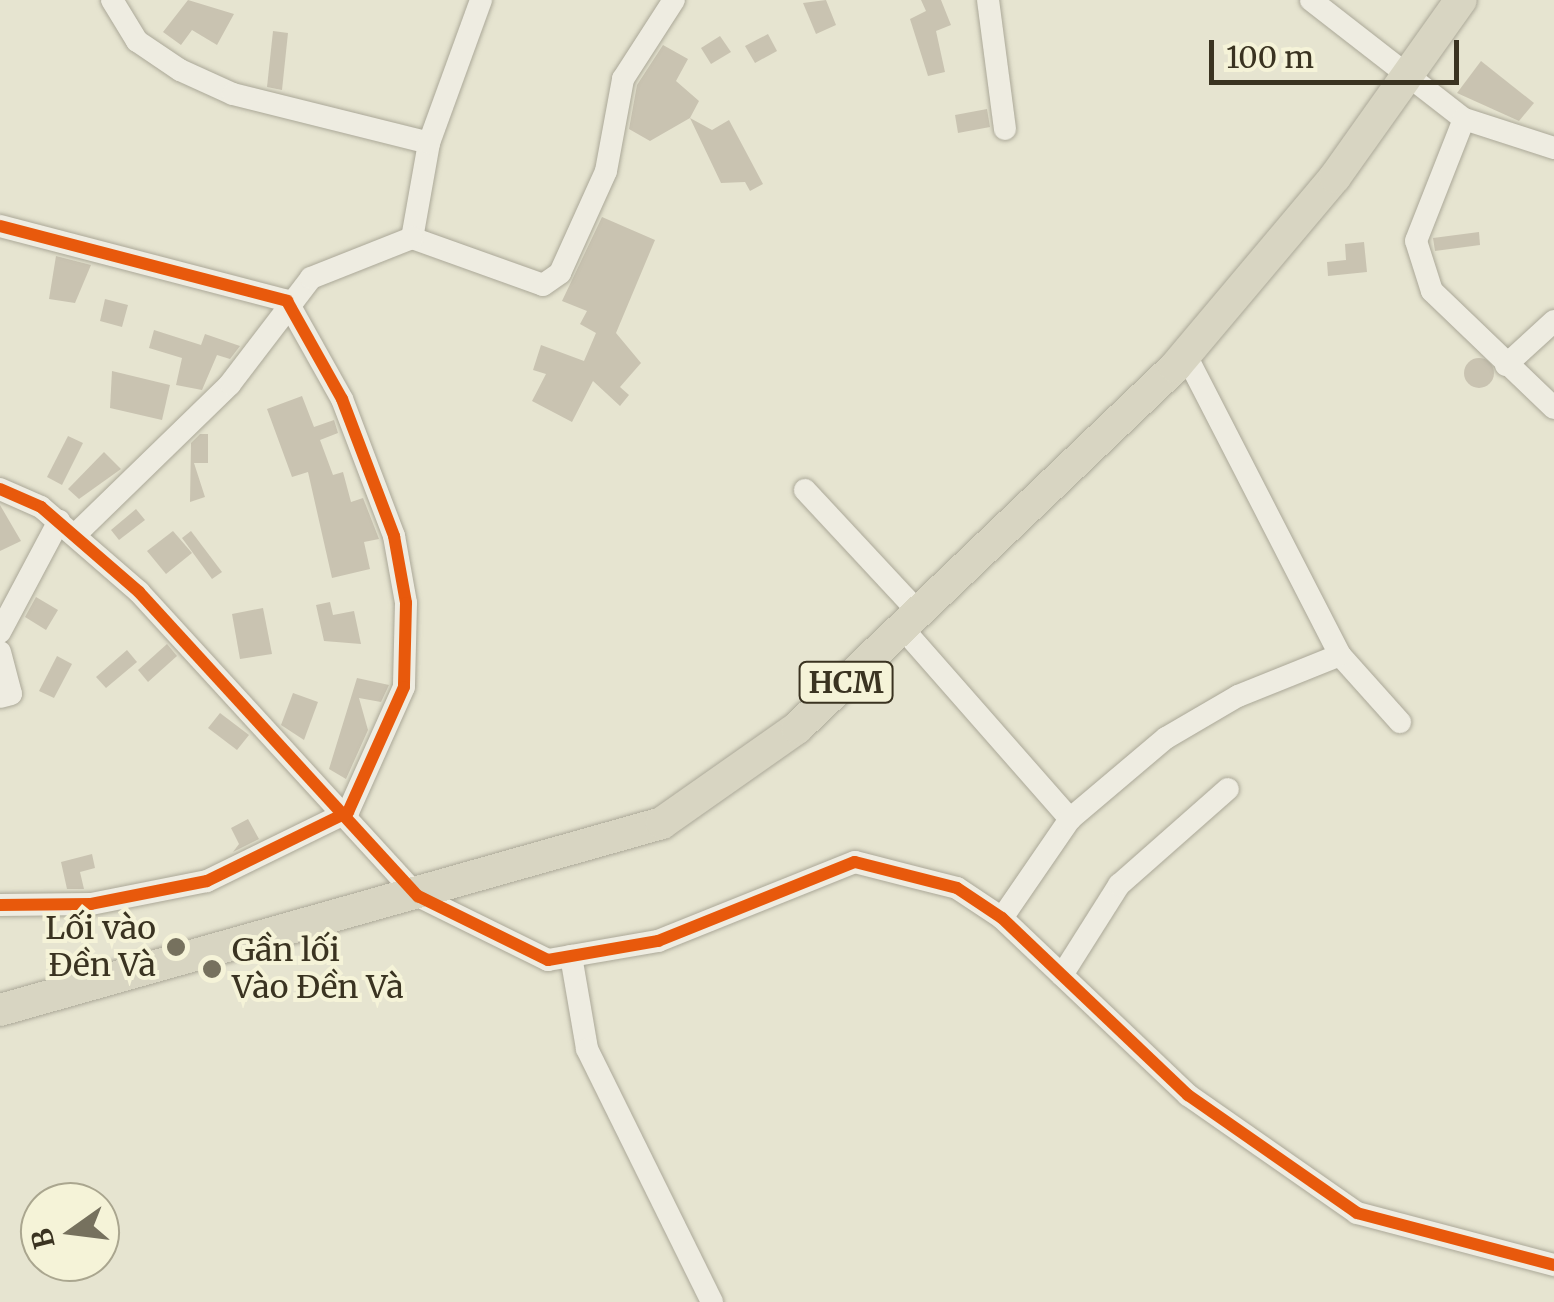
<!DOCTYPE html>
<html>
<head>
<meta charset="utf-8">
<style>
  body { margin:0 }
  #map { position:relative; width:1554px; height:1302px; overflow:hidden; background:#e6e4d0; font-family:Merriweather,serif }
  div>[style] { position:absolute }
  [style*='--x'] { left:calc(var(--x)*1px); top:calc(var(--y)*1px); width:calc(var(--w)*1px); rotate:calc(var(--a)*1deg) }
  .building>* { inset:0; background:#c9c3b1 }
  .round { border-radius:50% }
  .roads { filter:drop-shadow(0 0 2px #aba898) drop-shadow(0 0 2px #aba898) }
  .minor>* { height:22px; margin:-11px; padding:0 11px; transform-origin:11px; border-radius:11px; background:#eeece1 }
  .highway>* { height:32px; margin:-16px; padding:0 16px; transform-origin:16px; border-radius:16px; background:#d8d5c2 }
  .cycleway>* { height:12px; margin:-6px; padding:0 6px; transform-origin:6px; border-radius:6px; background:#e8590c }
  .dots>* { width:28px; height:28px; translate:-50% -50%; box-sizing:border-box; border:5px solid #f5f3d8; border-radius:50% }
  span { translate:-50% -50%; white-space:nowrap; text-align:center; line-height:1.15; -webkit-text-stroke:8px #f5f3d8; paint-order:stroke }
  .shield-label span { padding:2px 8px; background:#f5f3d8; border:2px solid; border-radius:8px; -webkit-text-stroke-width:0 }
  .shield-label { font-size:30px; color:#3a3321; font-weight:700 }
  .poi-label { font-size:32px; color:#3a3321 }
  .right { translate:-100% -50%; text-align:right }
  .left { translate:0 -50%; text-align:left }
  .north { position:absolute; left:20px; top:1182px; width:100px; height:100px; box-sizing:border-box; background:#f5f3d8; border:2px solid #aaa68f; border-radius:50%; rotate:256deg; font-size:28px; font-weight:700; line-height:40px; text-align:center; color:#3a3321 }
  .north::after { content:''; display:block; margin:auto; width:35px; height:45px; background:#76715e; clip-path:polygon(50% 0,100% 100%,50% 72%,0 100%) }
  .scale { position:absolute; left:1209px; top:40px; width:250px; height:45px; box-sizing:border-box; border:5px solid #3a3321; border-top:0; padding-left:12px; font-size:30px; line-height:35px; white-space:nowrap; color:#3a3321; -webkit-text-stroke:8px #f5f3d8; paint-order:stroke }
</style>
</head>
<body>
<div id="map">
  <div class="building">
    <div style="clip-path:polygon(188px 0,234px 14px,217px 45px,192px 30px,181px 45px,163px 32px)"></div>
    <div style="clip-path:polygon(826px 0,836px 25px,816px 34px,803px 3px)"></div>
    <div style="clip-path:polygon(921px 0,941px 0,951px 25px,936px 31px,945px 72px,928px 76px,910px 19px,926px 11px)"></div>
    <div style="clip-path:polygon(273px 31px,288px 33px,282px 90px,267px 87px)"></div>
    <div style="clip-path:polygon(768px 34px,777px 51px,755px 63px,745px 46px)"></div>
    <div style="clip-path:polygon(720px 36px,731px 52px,711px 64px,701px 48px)"></div>
    <div style="clip-path:polygon(663px 45px,688px 59px,676px 81px,699px 101px,690px 118px,712px 130px,729px 120px,763px 184px,750px 191px,745px 182px,721px 183px,690px 118px,650px 141px,629px 129px,637px 85px)"></div>
    <div style="clip-path:polygon(1481px 61px,1534px 103px,1519px 121px,1457px 93px)"></div>
    <div style="clip-path:polygon(987px 109px,990px 127px,958px 133px,955px 115px)"></div>
    <div style="clip-path:polygon(602px 217px,655px 240px,616px 333px,641px 363px,620px 387px,629px 395px,620px 406px,593px 381px,572px 422px,532px 401px,546px 374px,533px 370px,541px 345px,584px 361px,596px 333px,580px 324px,587px 311px,562px 301px)"></div>
    <div style="clip-path:polygon(1479px 232px,1480px 245px,1435px 251px,1433px 238px)"></div>
    <div style="clip-path:polygon(1364px 242px,1367px 272px,1328px 276px,1327px 262px,1346px 260px,1345px 244px)"></div>
    <div style="clip-path:polygon(56px 256px,91px 265px,75px 303px,49px 299px)"></div>
    <div style="clip-path:polygon(105px 299px,128px 305px,122px 327px,100px 321px)"></div>
    <div style="clip-path:polygon(154px 330px,201px 345px,205px 334px,240px 346px,230px 359px,217px 355px,202px 390px,176px 385px,182px 358px,149px 348px)"></div>
    <div class="round" style="left:1464px;top:358px;width:30px;height:30px"></div>
    <div style="clip-path:polygon(112px 371px,170px 385px,162px 420px,110px 408px)"></div>
    <div style="clip-path:polygon(302px 396px,314px 427px,334px 420px,338px 433px,320px 440px,333px 475px,343px 472px,351px 502px,363px 498px,372px 521px,379px 539px,364px 542px,370px 569px,332px 578px,308px 472px,292px 477px,267px 409px)"></div>
    <div style="clip-path:polygon(200px 434px,208px 434px,208px 463px,194px 463px,205px 497px,190px 502px,191px 443px)"></div>
    <div style="clip-path:polygon(68px 436px,83px 443px,62px 485px,47px 477px)"></div>
    <div style="clip-path:polygon(104px 452px,121px 469px,79px 499px,68px 489px)"></div>
    <div style="clip-path:polygon(0 505px,21px 541px,0 551px)"></div>
    <div style="clip-path:polygon(136px 509px,145px 520px,119px 540px,111px 530px)"></div>
    <div style="clip-path:polygon(173px 531px,192px 553px,166px 574px,147px 551px)"></div>
    <div style="clip-path:polygon(191px 531px,222px 572px,212px 579px,182px 538px)"></div>
    <div style="clip-path:polygon(36px 597px,58px 610px,46px 630px,25px 617px)"></div>
    <div style="clip-path:polygon(330px 602px,333px 615px,354px 611px,361px 644px,324px 641px,316px 605px)"></div>
    <div style="clip-path:polygon(263px 608px,272px 654px,240px 659px,232px 614px)"></div>
    <div style="clip-path:polygon(167px 644px,177px 656px,148px 682px,138px 670px)"></div>
    <div style="clip-path:polygon(127px 650px,137px 662px,106px 688px,96px 677px)"></div>
    <div style="clip-path:polygon(57px 656px,72px 664px,54px 698px,39px 691px)"></div>
    <div style="clip-path:polygon(357px 678px,389px 685px,381px 702px,359px 698px,368px 730px,346px 779px,329px 769px)"></div>
    <div style="clip-path:polygon(293px 693px,318px 702px,304px 740px,281px 725px)"></div>
    <div style="clip-path:polygon(220px 713px,249px 735px,237px 750px,208px 728px)"></div>
    <div style="clip-path:polygon(248px 819px,259px 839px,233px 852px,239px 844px,231px 828px)"></div>
    <div style="clip-path:polygon(92px 854px,95px 868px,80px 872px,84px 889px,67px 889px,61px 862px)"></div>
  </div>
  <div class="roads">
    <div class="minor">
      <div style="--x:112;--y:0;--w:48;--a:58.6"></div>
      <div style="--x:137;--y:41;--w:52;--a:34"></div>
      <div style="--x:180;--y:70;--w:58;--a:24.4"></div>
      <div style="--x:233;--y:94;--w:202;--a:14"></div>
      <div style="--x:429;--y:143;--w:97;--a:100.1"></div>
      <div style="--x:412;--y:238;--w:139;--a:19.7"></div>
      <div style="--x:543;--y:285;--w:21;--a:-35"></div>
      <div style="--x:560;--y:273;--w:112;--a:-65.7"></div>
      <div style="--x:606;--y:171;--w:94;--a:-79.5"></div>
      <div style="--x:623;--y:79;--w:94;--a:-57.2"></div>
      <div style="--x:988;--y:0;--w:130;--a:82.5"></div>
      <div style="--x:1311;--y:0;--w:194;--a:37.9"></div>
      <div style="--x:429;--y:143;--w:152;--a:-70"></div>
      <div style="--x:1554;--y:148;--w:95;--a:-162.1"></div>
      <div style="--x:1464;--y:119;--w:131;--a:111.5"></div>
      <div style="--x:1416;--y:241;--w:52;--a:72.3"></div>
      <div style="--x:1432;--y:291;--w:169;--a:43.8"></div>
      <div style="--x:0;--y:226;--w:297;--a:14.6"></div>
      <div style="--x:287;--y:301;--w:112;--a:60.7"></div>
      <div style="--x:342;--y:399;--w:147;--a:69.2"></div>
      <div style="--x:394;--y:536;--w:68;--a:79.8"></div>
      <div style="--x:406;--y:603;--w:84;--a:91.4"></div>
      <div style="--x:404;--y:687;--w:137;--a:114.1"></div>
      <div style="--x:348;--y:812;--w:157;--a:153.9"></div>
      <div style="--x:207;--y:881;--w:118;--a:168.8"></div>
      <div style="--x:91;--y:904;--w:91;--a:179.4"></div>
      <div style="--x:1506;--y:365;--w:65;--a:-42.5"></div>
      <div style="--x:0;--y:489;--w:45;--a:23.7"></div>
      <div style="--x:41;--y:507;--w:130;--a:40.9"></div>
      <div style="--x:139;--y:592;--w:413;--a:47.5"></div>
      <div style="--x:418;--y:896;--w:145;--a:26.2"></div>
      <div style="--x:548;--y:960;--w:112;--a:-9.8"></div>
      <div style="--x:658;--y:941;--w:212;--a:-21.9"></div>
      <div style="--x:855;--y:862;--w:105;--a:14.3"></div>
      <div style="--x:957;--y:888;--w:54;--a:33.7"></div>
      <div style="--x:1002;--y:918;--w:257;--a:43.6"></div>
      <div style="--x:1188;--y:1095;--w:206;--a:34.9"></div>
      <div style="--x:1357;--y:1213;--w:204;--a:14.8"></div>
      <div style="--x:805;--y:490;--w:171;--a:47.1"></div>
      <div style="--x:76;--y:534;--w:215;--a:-44.2"></div>
      <div style="--x:230;--y:384;--w:133;--a:-52.6"></div>
      <div style="--x:311;--y:278;--w:109;--a:-21.6"></div>
      <div style="--x:904;--y:630;--w:252;--a:48.7"></div>
      <div style="--x:0;--y:632;--w:126;--a:-62"></div>
      <div style="--x:0;--y:652;--w:43;--a:75.3"></div>
      <div style="--x:11;--y:694;--w:11;--a:165"></div>
      <div style="--x:1340;--y:655;--w:90;--a:48.2"></div>
      <div style="--x:1002;--y:918;--w:120;--a:-55.5"></div>
      <div style="--x:1070;--y:819;--w:126;--a:-40.2"></div>
      <div style="--x:1166;--y:738;--w:83;--a:-30.3"></div>
      <div style="--x:1238;--y:696;--w:110;--a:-21.9"></div>
      <div style="--x:1340;--y:655;--w:339;--a:-117.2"></div>
      <div style="--x:571;--y:956;--w:94;--a:80.2"></div>
      <div style="--x:587;--y:1049;--w:282;--a:63.7"></div>
      <div style="--x:1062;--y:975;--w:107;--a:-57.7"></div>
      <div style="--x:1119;--y:885;--w:145;--a:-41.4"></div>
    </div>
    <div class="highway">
      <div style="--x:0;--y:1010;--w:688;--a:-15.77"></div>
      <div style="--x:662;--y:823;--w:165;--a:-35.1"></div>
      <div style="--x:797;--y:728;--w:523;--a:-43.68"></div>
      <div style="--x:1175;--y:367;--w:248;--a:-49.9"></div>
      <div style="--x:1335;--y:177;--w:217;--a:-54.6"></div>
    </div>
  </div>
  <div class="cycleway">
    <div style="--x:0;--y:226;--w:297;--a:14.6"></div>
    <div style="--x:287;--y:301;--w:112;--a:60.7"></div>
    <div style="--x:342;--y:399;--w:147;--a:69.2"></div>
    <div style="--x:394;--y:536;--w:68;--a:79.8"></div>
    <div style="--x:406;--y:603;--w:84;--a:91.4"></div>
    <div style="--x:404;--y:687;--w:137;--a:114.1"></div>
    <div style="--x:348;--y:812;--w:157;--a:153.9"></div>
    <div style="--x:207;--y:881;--w:118;--a:168.8"></div>
    <div style="--x:91;--y:904;--w:91;--a:179.4"></div>
    <div style="--x:0;--y:489;--w:45;--a:23.7"></div>
    <div style="--x:41;--y:507;--w:130;--a:40.9"></div>
    <div style="--x:139;--y:592;--w:413;--a:47.5"></div>
    <div style="--x:418;--y:896;--w:145;--a:26.2"></div>
    <div style="--x:548;--y:960;--w:112;--a:-9.8"></div>
    <div style="--x:658;--y:941;--w:212;--a:-21.9"></div>
    <div style="--x:855;--y:862;--w:105;--a:14.3"></div>
    <div style="--x:957;--y:888;--w:54;--a:33.7"></div>
    <div style="--x:1002;--y:918;--w:257;--a:43.6"></div>
    <div style="--x:1188;--y:1095;--w:206;--a:34.9"></div>
    <div style="--x:1357;--y:1213;--w:204;--a:14.8"></div>
  </div>
  <div class="dots">
    <div style="left:176px;top:947px;background:#76715e"></div>
    <div style="left:212px;top:969px;background:#76715e"></div>
  </div>
  <div class="shield-label">
    <span style="left:846px;top:682px">HCM</span>
  </div>
  <div class="poi-label">
    <span class="right" style="left:156px;top:947px">Lối vào<br>Đền Và</span>
    <span class="left" style="left:232px;top:969px">Gần lối<br>Vào Đền Và</span>
  </div>
  <div class="north">B</div>
  <div class="scale">100 m</div>
</div>
</body>
</html>
